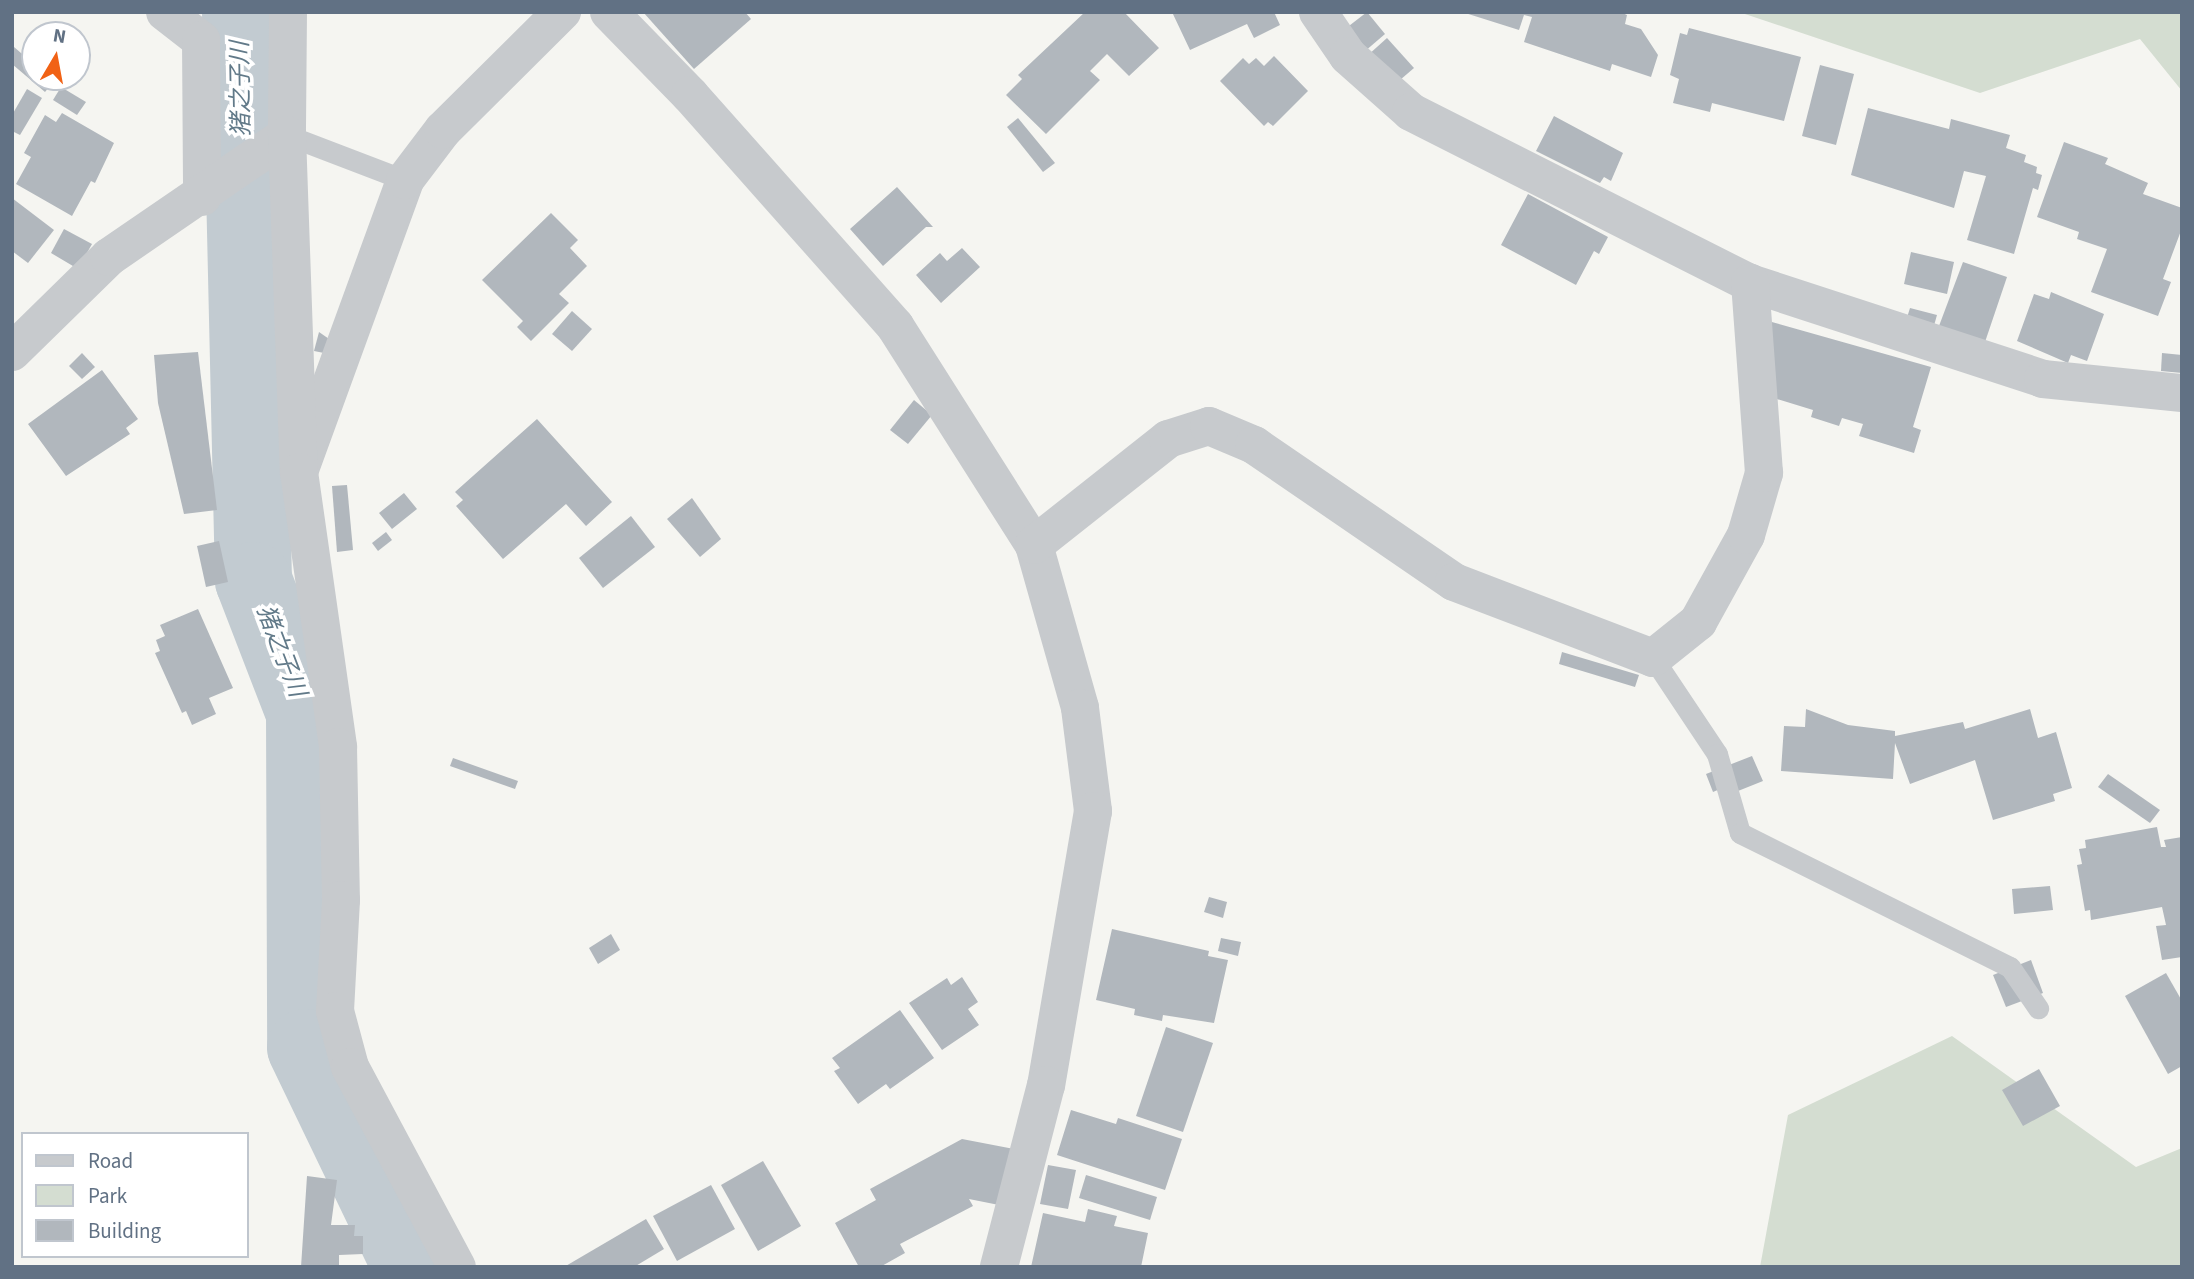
<!DOCTYPE html>
<html>
<head>
<meta charset="utf-8">
<style>
  body { margin:0 }
  #map { position:relative; width:2194px; height:1279px; overflow:hidden; background:#f5f5f1; font-family:"Source Sans 3","Noto Sans JP",sans-serif }
  div>[style] { position:absolute }
  [style*='--x'] { left:calc(var(--x)*1px); top:calc(var(--y)*1px); width:calc(var(--w)*1px); rotate:calc(var(--a)*1deg) }
  .green>* { inset:0; background:#d4ddd1 }
  .river>* { height:77px; margin:-38.5px; padding:0 38.5px; transform-origin:38.5px; border-radius:38.5px; background:#c2cbd1 }
  .building>* { inset:0; background:#b1b7bd }
  .service>* { height:21px; margin:-10.5px; padding:0 10.5px; transform-origin:10.5px; border-radius:10.5px; background:#c7cacd }
  .minor>* { height:38px; margin:-19px; padding:0 19px; transform-origin:19px; border-radius:19px; background:#c7cacd }
  .tertiary>* { height:38px; margin:-19px; padding:0 19px; transform-origin:19px; border-radius:19px; background:#c7cacd }
  span { translate:-50% -50%; white-space:nowrap; text-align:center; line-height:1.15; -webkit-text-stroke:7px #fff; paint-order:stroke }
  .water-label { font-size:24px; color:#627a89; font-style:italic }
  .frame { position:absolute; inset:0; border:14px solid #617184; pointer-events:none }
  .legend { position:absolute; left:21px; top:1132px; width:228px; height:126px; box-sizing:border-box; background:#fff; border:2px solid #c0c6ce; margin:0; padding:9px 12px; list-style:none; font-size:21px; color:#617184 }
  .legend li { display:flex; align-items:center; gap:14px; height:35px }
  .legend b { width:35px; border:2px solid #c0c6ce }
  .north { position:absolute; left:21px; top:21px; width:70px; height:70px; box-sizing:border-box; background:#fff; border:2px solid #c0c6ce; border-radius:50%; rotate:10deg; font-size:19px; font-weight:700; line-height:28px; text-align:center; color:#617184 }
  .north::after { content:''; display:block; margin:auto; width:24px; height:32px; background:#f16215; clip-path:polygon(50% 0,100% 100%,50% 72%,0 100%) }
</style>
</head>
<body>
<div id="map">
  <div class="green">
    <div style="clip-path:polygon(1739px 12px,2182px 12px,2182px 91px,2140px 39px,1980px 93px)"></div>
    <div style="clip-path:polygon(1952px 1036px,2136px 1167px,2182px 1148px,2182px 1267px,1760px 1267px,1788px 1115px)"></div>
  </div>
  <div class="river">
    <div style="--x:240;--y:12;--w:568;--a:88.69"></div>
    <div style="--x:253;--y:580;--w:142;--a:68.9"></div>
    <div style="--x:304;--y:712;--w:335;--a:89.8"></div>
    <div style="--x:305;--y:1047;--w:244;--a:64.3"></div>
  </div>
  <div class="building">
    <div style="clip-path:polygon(643px 12px,745px 12px,751px 19px,694px 69px)"></div>
    <div style="clip-path:polygon(1085px 12px,1124px 12px,1159px 48px,1129px 76px,1107px 54px,1090px 71px,1100px 80px,1046px 134px,1006px 95px,1022px 79px,1018px 75px)"></div>
    <div style="clip-path:polygon(1172px 12px,1274px 12px,1280px 25px,1254px 38px,1247px 24px,1190px 50px)"></div>
    <div style="clip-path:polygon(1367px 12px,1385px 34px,1364px 52px,1345px 29px)"></div>
    <div style="clip-path:polygon(1462px 12px,1620px 12px,1627px 15px,1625px 24px,1641px 29px,1658px 55px,1651px 77px,1612px 64px,1610px 71px,1524px 42px,1532px 17px,1524px 15px,1519px 30px)"></div>
    <div style="clip-path:polygon(1689px 28px,1801px 57px,1784px 121px,1712px 103px,1710px 112px,1673px 103px,1679px 79px,1670px 75px,1680px 33px,1687px 35px)"></div>
    <div style="clip-path:polygon(1387px 38px,1414px 68px,1393px 86px,1367px 56px)"></div>
    <div style="clip-path:polygon(14px 47px,35px 65px,35px 77px,54px 81px,45px 92px,12px 64px)"></div>
    <div style="clip-path:polygon(1274px 56px,1308px 91px,1273px 126px,1268px 122px,1264px 126px,1220px 81px,1243px 58px,1249px 64px,1256px 58px,1264px 66px)"></div>
    <div style="clip-path:polygon(1820px 65px,1854px 74px,1836px 145px,1802px 136px)"></div>
    <div style="clip-path:polygon(61px 87px,86px 102px,77px 115px,53px 100px)"></div>
    <div style="clip-path:polygon(27px 89px,42px 98px,20px 135px,12px 131px,12px 115px)"></div>
    <div style="clip-path:polygon(1868px 108px,1949px 129px,1951px 119px,2010px 135px,2006px 148px,2026px 155px,2024px 162px,2037px 167px,2036px 173px,2042px 175px,2038px 190px,2033px 188px,2014px 254px,1967px 240px,1986px 176px,1964px 171px,1954px 208px,1851px 175px)"></div>
    <div style="clip-path:polygon(62px 113px,114px 143px,95px 183px,91px 181px,72px 216px,16px 184px,31px 157px,24px 153px,45px 115px,56px 122px)"></div>
    <div style="clip-path:polygon(1554px 116px,1623px 153px,1611px 181px,1604px 177px,1600px 183px,1536px 151px)"></div>
    <div style="clip-path:polygon(1018px 118px,1055px 163px,1043px 172px,1007px 127px)"></div>
    <div style="clip-path:polygon(2064px 142px,2108px 158px,2105px 164px,2148px 183px,2143px 194px,2182px 208px,2182px 228px,2163px 279px,2171px 282px,2158px 316px,2091px 292px,2107px 249px,2077px 239px,2079px 232px,2037px 217px)"></div>
    <div style="clip-path:polygon(897px 187px,933px 227px,926px 227px,883px 266px,850px 229px)"></div>
    <div style="clip-path:polygon(1528px 194px,1608px 237px,1599px 254px,1594px 251px,1576px 285px,1501px 245px)"></div>
    <div style="clip-path:polygon(12px 198px,54px 230px,28px 263px,12px 251px)"></div>
    <div style="clip-path:polygon(551px 213px,578px 240px,570px 248px,587px 266px,559px 294px,569px 303px,531px 341px,517px 327px,523px 321px,482px 280px)"></div>
    <div style="clip-path:polygon(64px 229px,92px 244px,78px 269px,51px 253px)"></div>
    <div style="clip-path:polygon(962px 248px,980px 267px,941px 303px,916px 275px,940px 253px,947px 261px)"></div>
    <div style="clip-path:polygon(1911px 252px,1954px 262px,1947px 294px,1904px 284px)"></div>
    <div style="clip-path:polygon(1963px 262px,2007px 277px,1985px 342px,1939px 326px)"></div>
    <div style="clip-path:polygon(2051px 292px,2104px 314px,2087px 361px,2071px 355px,2068px 363px,2017px 341px,2034px 294px,2049px 299px)"></div>
    <div style="clip-path:polygon(1910px 308px,1937px 315px,1933px 329px,1906px 321px)"></div>
    <div style="clip-path:polygon(572px 311px,592px 329px,572px 351px,552px 334px)"></div>
    <div style="clip-path:polygon(1761px 319px,1931px 367px,1913px 427px,1921px 430px,1914px 453px,1859px 436px,1863px 424px,1842px 418px,1839px 426px,1811px 417px,1813px 410px,1767px 396px)"></div>
    <div style="clip-path:polygon(319px 332px,332px 341px,329px 354px,314px 351px)"></div>
    <div style="clip-path:polygon(198px 352px,217px 510px,184px 514px,158px 403px,154px 355px)"></div>
    <div style="clip-path:polygon(82px 353px,95px 367px,82px 379px,69px 366px)"></div>
    <div style="clip-path:polygon(2162px 353px,2182px 355px,2182px 373px,2161px 371px)"></div>
    <div style="clip-path:polygon(102px 370px,138px 419px,126px 428px,130px 434px,66px 476px,28px 424px)"></div>
    <div style="clip-path:polygon(914px 400px,932px 415px,908px 444px,890px 430px)"></div>
    <div style="clip-path:polygon(537px 419px,612px 502px,586px 526px,566px 504px,503px 559px,456px 506px,463px 500px,455px 492px)"></div>
    <div style="clip-path:polygon(347px 485px,353px 550px,337px 552px,332px 486px)"></div>
    <div style="clip-path:polygon(404px 493px,417px 509px,392px 529px,379px 513px)"></div>
    <div style="clip-path:polygon(692px 498px,721px 539px,700px 557px,667px 519px)"></div>
    <div style="clip-path:polygon(631px 516px,655px 547px,603px 588px,579px 558px)"></div>
    <div style="clip-path:polygon(386px 532px,392px 540px,378px 551px,372px 543px)"></div>
    <div style="clip-path:polygon(219px 541px,228px 582px,206px 587px,197px 546px)"></div>
    <div style="clip-path:polygon(198px 609px,233px 688px,209px 698px,216px 714px,192px 725px,186px 711px,182px 713px,155px 653px,160px 651px,156px 640px,165px 636px,160px 625px)"></div>
    <div style="clip-path:polygon(1562px 652px,1639px 675px,1635px 687px,1559px 664px)"></div>
    <div style="clip-path:polygon(1806px 709px,1848px 725px,1895px 731px,1895px 736px,1963px 722px,1965px 729px,2030px 709px,2038px 738px,2056px 732px,2072px 788px,2053px 794px,2055px 801px,1993px 820px,1975px 760px,1910px 784px,1895px 743px,1893px 779px,1781px 771px,1784px 726px,1805px 727px)"></div>
    <div style="clip-path:polygon(1752px 756px,1763px 781px,1733px 793px,1729px 785px,1713px 792px,1706px 774px)"></div>
    <div style="clip-path:polygon(453px 758px,518px 781px,515px 789px,450px 766px)"></div>
    <div style="clip-path:polygon(2108px 774px,2160px 810px,2150px 823px,2098px 787px)"></div>
    <div style="clip-path:polygon(2157px 827px,2161px 847px,2166px 847px,2164px 840px,2182px 837px,2182px 957px,2162px 960px,2156px 926px,2166px 925px,2162px 907px,2091px 920px,2090px 910px,2085px 911px,2077px 865px,2082px 864px,2079px 849px,2086px 848px,2085px 840px)"></div>
    <div style="clip-path:polygon(2050px 886px,2053px 910px,2014px 914px,2012px 889px)"></div>
    <div style="clip-path:polygon(1209px 897px,1227px 902px,1223px 918px,1204px 912px)"></div>
    <div style="clip-path:polygon(1112px 929px,1209px 951px,1208px 956px,1228px 960px,1214px 1023px,1163px 1015px,1162px 1021px,1134px 1015px,1135px 1009px,1096px 1000px)"></div>
    <div style="clip-path:polygon(611px 934px,620px 950px,598px 964px,589px 948px)"></div>
    <div style="clip-path:polygon(1221px 938px,1241px 942px,1238px 956px,1218px 951px)"></div>
    <div style="clip-path:polygon(2031px 960px,2043px 993px,2006px 1007px,1993px 975px)"></div>
    <div style="clip-path:polygon(2166px 973px,2182px 1001px,2182px 1066px,2168px 1074px,2125px 996px)"></div>
    <div style="clip-path:polygon(962px 977px,978px 1002px,968px 1009px,979px 1025px,942px 1050px,909px 1003px,947px 978px,951px 985px)"></div>
    <div style="clip-path:polygon(900px 1010px,934px 1058px,890px 1089px,886px 1084px,858px 1104px,834px 1071px,840px 1068px,832px 1058px)"></div>
    <div style="clip-path:polygon(1166px 1027px,1213px 1043px,1183px 1132px,1136px 1116px)"></div>
    <div style="clip-path:polygon(2039px 1069px,2060px 1106px,2023px 1126px,2002px 1090px)"></div>
    <div style="clip-path:polygon(1071px 1110px,1116px 1124px,1118px 1118px,1182px 1139px,1165px 1190px,1057px 1155px)"></div>
    <div style="clip-path:polygon(962px 1139px,1014px 1149px,1004px 1206px,969px 1199px,973px 1206px,900px 1244px,905px 1253px,880px 1267px,859px 1267px,835px 1223px,876px 1200px,870px 1189px)"></div>
    <div style="clip-path:polygon(763px 1161px,801px 1226px,758px 1251px,721px 1185px)"></div>
    <div style="clip-path:polygon(1048px 1165px,1076px 1170px,1068px 1209px,1040px 1204px)"></div>
    <div style="clip-path:polygon(1086px 1175px,1157px 1197px,1150px 1220px,1079px 1198px)"></div>
    <div style="clip-path:polygon(307px 1176px,337px 1180px,331px 1225px,355px 1225px,354px 1236px,363px 1236px,363px 1254px,339px 1255px,339px 1267px,301px 1267px)"></div>
    <div style="clip-path:polygon(711px 1185px,735px 1229px,677px 1261px,653px 1216px)"></div>
    <div style="clip-path:polygon(1088px 1209px,1117px 1216px,1114px 1226px,1148px 1233px,1141px 1267px,1031px 1267px,1043px 1213px,1085px 1222px)"></div>
    <div style="clip-path:polygon(646px 1219px,664px 1249px,634px 1267px,564px 1267px)"></div>
  </div>
  <div class="service">
    <div style="--x:287;--y:135;--w:126;--a:20.9"></div>
    <div style="--x:1653;--y:658;--w:115;--a:56.3"></div>
    <div style="--x:1717;--y:754;--w:82;--a:73.8"></div>
    <div style="--x:1740;--y:833;--w:301;--a:26.4"></div>
    <div style="--x:2010;--y:967;--w:50;--a:55.7"></div>
  </div>
  <div class="minor">
    <div style="--x:165;--y:12;--w:46;--a:37.9"></div>
    <div style="--x:201;--y:40;--w:157;--a:89.6"></div>
    <div style="--x:609;--y:12;--w:116;--a:45.7"></div>
    <div style="--x:690;--y:95;--w:309;--a:48.4"></div>
    <div style="--x:895;--y:326;--w:259;--a:57.6"></div>
    <div style="--x:1034;--y:545;--w:169;--a:74.2"></div>
    <div style="--x:1080;--y:708;--w:104;--a:82.8"></div>
    <div style="--x:1093;--y:811;--w:278;--a:99.7"></div>
    <div style="--x:1046;--y:1085;--w:188;--a:104.5"></div>
    <div style="--x:1318;--y:12;--w:53;--a:55.7"></div>
    <div style="--x:1348;--y:56;--w:84;--a:41.6"></div>
    <div style="--x:1411;--y:112;--w:380;--a:26.8"></div>
    <div style="--x:1750;--y:283;--w:308;--a:18.1"></div>
    <div style="--x:2043;--y:379;--w:140;--a:5.8"></div>
    <div style="--x:12;--y:352;--w:136;--a:-44.4"></div>
    <div style="--x:109;--y:257;--w:216;--a:-34.4"></div>
    <div style="--x:299;--y:472;--w:311;--a:-70"></div>
    <div style="--x:405;--y:180;--w:63;--a:-52.8"></div>
    <div style="--x:443;--y:130;--w:168;--a:-44.8"></div>
    <div style="--x:1034;--y:545;--w:171;--a:-38.3"></div>
    <div style="--x:1168;--y:439;--w:43;--a:-17.6"></div>
    <div style="--x:1209;--y:426;--w:49;--a:22.9"></div>
    <div style="--x:1254;--y:445;--w:242;--a:34.4"></div>
    <div style="--x:1454;--y:582;--w:213;--a:20.9"></div>
    <div style="--x:1653;--y:658;--w:58;--a:-38.7"></div>
    <div style="--x:1698;--y:622;--w:99;--a:-61.1"></div>
    <div style="--x:1746;--y:535;--w:65;--a:-73.8"></div>
    <div style="--x:1764;--y:473;--w:191;--a:-94.2"></div>
  </div>
  <div class="tertiary">
    <div style="--x:288;--y:12;--w:123;--a:90.5"></div>
    <div style="--x:287;--y:135;--w:337;--a:88"></div>
    <div style="--x:299;--y:472;--w:278;--a:81.9"></div>
    <div style="--x:338;--y:747;--w:153;--a:88.9"></div>
    <div style="--x:341;--y:900;--w:111;--a:93.1"></div>
    <div style="--x:335;--y:1011;--w:58;--a:75"></div>
    <div style="--x:350;--y:1067;--w:227;--a:61.9"></div>
  </div>
  <div class="water-label">
    <span style="left:241px;top:89px;rotate:-91deg">猪之子川</span>
    <span style="left:281px;top:651px;rotate:69deg">猪之子川</span>
  </div>
  <div class="frame"></div>
  <ul class="legend">
  <li><b style="height:9px;background:#c7cacd"></b>Road</li>
  <li><b style="height:19px;background:#d4ddd1"></b>Park</li>
  <li><b style="height:19px;background:#b1b7bd"></b>Building</li>
  </ul>
  <div class="north">N</div>
</div>
</body>
</html>
